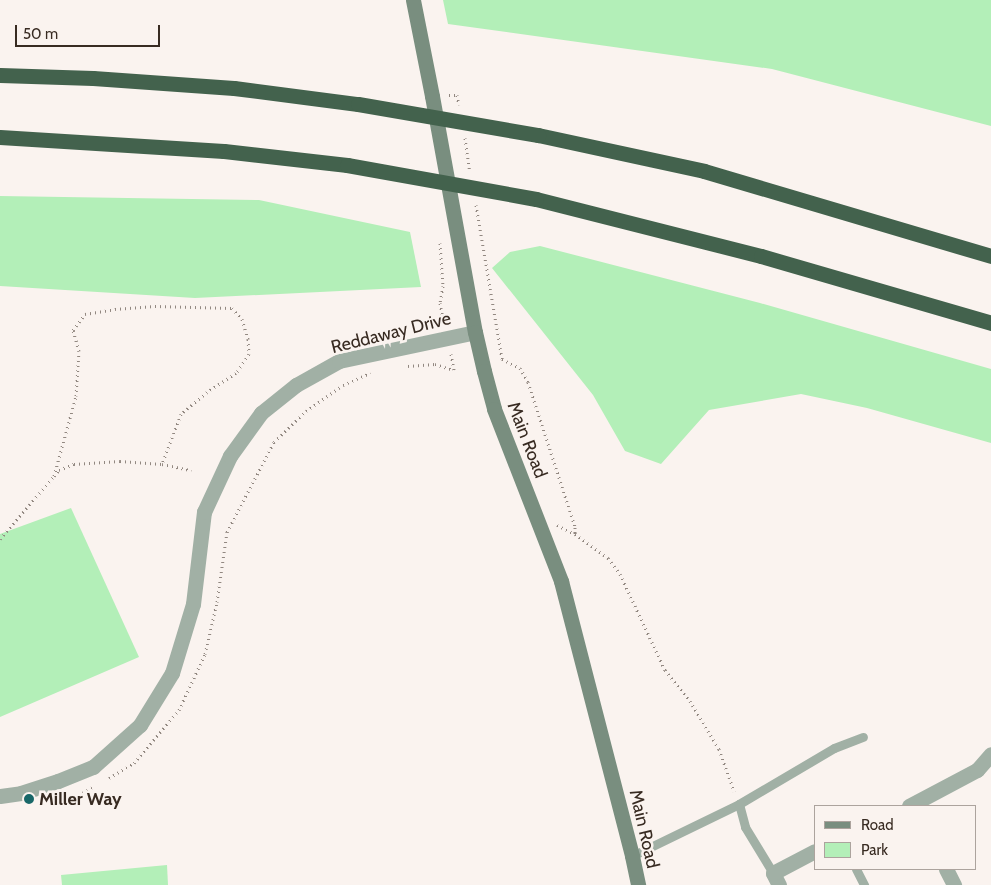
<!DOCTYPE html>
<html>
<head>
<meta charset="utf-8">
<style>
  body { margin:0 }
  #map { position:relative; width:991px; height:885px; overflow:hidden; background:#faf3ef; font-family:Cabin,sans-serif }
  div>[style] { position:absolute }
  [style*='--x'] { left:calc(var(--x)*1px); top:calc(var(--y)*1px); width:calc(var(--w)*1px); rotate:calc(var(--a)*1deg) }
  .green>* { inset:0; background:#b3efb8 }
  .path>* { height:3px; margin-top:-1.5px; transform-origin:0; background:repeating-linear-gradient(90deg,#928881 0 1px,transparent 0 5px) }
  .lane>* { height:9px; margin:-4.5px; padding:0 4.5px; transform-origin:4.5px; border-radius:4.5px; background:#a1b0a5 }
  .street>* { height:15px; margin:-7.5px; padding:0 7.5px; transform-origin:7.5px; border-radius:7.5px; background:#a1b0a5 }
  .secondary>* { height:15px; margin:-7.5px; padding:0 7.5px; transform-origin:7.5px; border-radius:7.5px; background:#798e7f }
  .highway>* { height:15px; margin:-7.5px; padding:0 7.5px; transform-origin:7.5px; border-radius:7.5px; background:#43624d }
  .highway-bridge>* { height:15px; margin:-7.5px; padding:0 7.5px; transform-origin:7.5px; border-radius:7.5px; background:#43624d }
  .dots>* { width:14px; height:14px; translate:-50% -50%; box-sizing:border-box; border:2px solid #faf3ef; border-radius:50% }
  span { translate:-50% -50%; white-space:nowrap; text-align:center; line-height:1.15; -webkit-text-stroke:5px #faf3ef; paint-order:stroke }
  .street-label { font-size:18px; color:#382b22 }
  .poi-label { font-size:18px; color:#382b22; font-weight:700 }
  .left { translate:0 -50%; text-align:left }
  .legend { position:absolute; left:814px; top:805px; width:162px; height:65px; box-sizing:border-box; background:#faf3ef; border:1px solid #aca39d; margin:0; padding:6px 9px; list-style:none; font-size:15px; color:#382b22 }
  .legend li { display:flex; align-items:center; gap:10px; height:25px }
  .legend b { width:25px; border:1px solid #aca39d }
  .scale { position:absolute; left:15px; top:25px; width:145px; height:22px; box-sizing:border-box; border:2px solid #382b22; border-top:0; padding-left:6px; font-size:15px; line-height:18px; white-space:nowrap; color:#382b22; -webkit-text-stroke:4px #faf3ef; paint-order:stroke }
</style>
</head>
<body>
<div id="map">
  <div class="green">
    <div style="clip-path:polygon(443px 0,991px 0,991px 126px,772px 69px,448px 24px)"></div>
    <div style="clip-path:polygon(0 196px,259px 200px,410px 232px,421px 287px,195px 298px,0 286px)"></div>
    <div style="clip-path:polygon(540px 246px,760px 303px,991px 369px,991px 443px,867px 408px,801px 394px,709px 410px,661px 464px,625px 451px,593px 395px,492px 268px,510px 252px)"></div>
    <div style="clip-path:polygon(71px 508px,139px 657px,0 717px,0 534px)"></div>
    <div style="clip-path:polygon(167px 865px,168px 885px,62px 885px,61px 875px)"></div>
  </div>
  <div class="path">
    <div style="--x:449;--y:95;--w:8;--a:0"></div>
    <div style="--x:457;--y:95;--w:10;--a:79"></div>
    <div style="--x:465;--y:138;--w:34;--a:82"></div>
    <div style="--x:476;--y:205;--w:156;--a:80.4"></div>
    <div style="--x:502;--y:359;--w:20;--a:27"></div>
    <div style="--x:520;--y:368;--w:16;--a:60"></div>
    <div style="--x:528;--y:382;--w:152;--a:72"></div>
    <div style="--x:575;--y:527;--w:7;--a:90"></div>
    <div style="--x:440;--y:243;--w:43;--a:86"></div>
    <div style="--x:443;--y:286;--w:17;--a:100"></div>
    <div style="--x:440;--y:303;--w:20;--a:79"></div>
    <div style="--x:451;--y:354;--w:16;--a:79"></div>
    <div style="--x:408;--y:366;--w:27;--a:-4"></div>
    <div style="--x:435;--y:364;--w:20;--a:18"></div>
    <div style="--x:54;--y:476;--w:8;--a:-50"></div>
    <div style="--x:59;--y:470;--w:16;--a:-22"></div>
    <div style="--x:74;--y:464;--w:46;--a:-3.7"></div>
    <div style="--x:120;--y:461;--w:42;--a:4.1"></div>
    <div style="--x:162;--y:464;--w:30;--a:12"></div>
    <div style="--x:557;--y:525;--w:20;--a:27"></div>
    <div style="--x:575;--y:534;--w:41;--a:36"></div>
    <div style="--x:608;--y:558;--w:20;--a:53"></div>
    <div style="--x:620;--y:574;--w:106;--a:64.9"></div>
    <div style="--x:665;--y:670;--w:40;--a:51"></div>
    <div style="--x:690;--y:701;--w:56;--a:58.9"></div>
    <div style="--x:719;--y:749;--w:45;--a:70.3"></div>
    <div style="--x:0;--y:539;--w:83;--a:-49.4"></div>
    <div style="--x:54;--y:476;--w:83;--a:-74.6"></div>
    <div style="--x:76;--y:396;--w:45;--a:-86.2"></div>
    <div style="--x:79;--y:351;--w:22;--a:-106"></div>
    <div style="--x:73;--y:330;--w:20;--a:-53"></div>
    <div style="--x:85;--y:314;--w:30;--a:-9"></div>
    <div style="--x:115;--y:309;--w:40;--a:-4.3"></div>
    <div style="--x:155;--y:306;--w:77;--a:1.5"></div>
    <div style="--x:232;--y:308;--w:15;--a:48"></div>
    <div style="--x:242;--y:319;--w:21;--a:73"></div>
    <div style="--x:248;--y:339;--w:15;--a:86"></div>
    <div style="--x:249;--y:354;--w:23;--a:124"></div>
    <div style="--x:236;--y:373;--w:35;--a:147"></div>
    <div style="--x:207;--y:392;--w:34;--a:140"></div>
    <div style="--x:181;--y:414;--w:53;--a:110.8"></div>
    <div style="--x:109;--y:778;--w:29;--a:-31"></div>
    <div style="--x:134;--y:763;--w:70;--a:-49.7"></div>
    <div style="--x:179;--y:710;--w:62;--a:-65.1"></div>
    <div style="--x:205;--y:654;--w:53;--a:-77"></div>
    <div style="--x:217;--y:602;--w:71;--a:-81.9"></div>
    <div style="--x:227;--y:532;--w:102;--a:-62.4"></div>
    <div style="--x:274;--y:442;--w:45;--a:-44.1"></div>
    <div style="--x:306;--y:411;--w:45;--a:-35.1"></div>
    <div style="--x:343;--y:385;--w:30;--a:-24"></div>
    <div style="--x:52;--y:803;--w:23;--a:-13"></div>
    <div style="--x:74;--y:798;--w:21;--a:-31"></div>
  </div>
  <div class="lane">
    <div style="--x:739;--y:804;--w:24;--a:75"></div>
    <div style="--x:745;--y:827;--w:54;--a:58.7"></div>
    <div style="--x:632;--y:856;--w:119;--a:-25.9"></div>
    <div style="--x:739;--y:804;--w:110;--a:-30.5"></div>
    <div style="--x:834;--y:748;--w:31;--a:-21"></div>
    <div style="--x:856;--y:869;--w:18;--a:63"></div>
  </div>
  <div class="street">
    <div style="--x:0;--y:796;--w:21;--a:-8"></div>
    <div style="--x:21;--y:793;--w:39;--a:-18"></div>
    <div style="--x:58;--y:781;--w:38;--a:-22"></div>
    <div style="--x:93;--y:767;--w:63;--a:-41.8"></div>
    <div style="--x:140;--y:725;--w:61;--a:-58.4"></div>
    <div style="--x:172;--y:673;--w:72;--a:-73.1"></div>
    <div style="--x:193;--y:604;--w:93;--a:-83.2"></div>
    <div style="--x:204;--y:512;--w:62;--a:-65.1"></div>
    <div style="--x:230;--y:456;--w:53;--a:-54.2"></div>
    <div style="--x:261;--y:413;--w:45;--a:-38.7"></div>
    <div style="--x:296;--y:385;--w:49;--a:-29.2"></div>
    <div style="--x:339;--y:361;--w:139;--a:-12"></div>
    <div style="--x:909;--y:806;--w:77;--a:-27.9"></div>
    <div style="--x:977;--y:770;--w:21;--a:-49"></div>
    <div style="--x:946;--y:869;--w:18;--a:63"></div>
    <div style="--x:779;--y:885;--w:13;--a:-117"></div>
    <div style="--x:773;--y:873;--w:47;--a:-27.6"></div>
  </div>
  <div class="secondary">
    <div style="--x:413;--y:0;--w:98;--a:78.8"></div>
    <div style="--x:432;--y:96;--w:240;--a:79.7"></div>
    <div style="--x:475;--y:332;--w:40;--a:77"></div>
    <div style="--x:484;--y:371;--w:39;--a:75"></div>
    <div style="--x:494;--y:409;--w:185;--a:68.7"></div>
    <div style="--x:561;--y:581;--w:284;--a:75.5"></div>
    <div style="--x:632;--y:856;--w:30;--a:78"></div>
  </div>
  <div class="highway">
    <div style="--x:0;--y:75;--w:93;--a:1.8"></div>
    <div style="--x:93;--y:78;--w:141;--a:4.1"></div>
    <div style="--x:234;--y:88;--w:125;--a:7.4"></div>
    <div style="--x:538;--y:135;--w:170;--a:12.2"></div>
    <div style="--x:704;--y:171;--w:299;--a:16.5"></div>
    <div style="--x:0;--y:137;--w:224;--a:3.6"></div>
    <div style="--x:224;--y:151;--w:124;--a:6.5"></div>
    <div style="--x:536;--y:199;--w:232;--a:14.2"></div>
    <div style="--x:761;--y:256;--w:240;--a:16.2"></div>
  </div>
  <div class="highway-bridge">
    <div style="--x:358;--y:104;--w:183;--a:9.8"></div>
    <div style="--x:347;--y:165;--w:192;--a:10.2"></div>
  </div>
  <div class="dots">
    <div style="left:29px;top:799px;background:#186768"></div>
  </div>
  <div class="street-label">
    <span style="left:391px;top:333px;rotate:-14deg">Reddaway Drive</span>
    <span style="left:527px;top:440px;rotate:69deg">Main Road</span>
    <span style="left:644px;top:829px;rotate:77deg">Main Road</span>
  </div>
  <div class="poi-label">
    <span class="left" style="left:39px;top:799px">Miller Way</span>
  </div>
  <ul class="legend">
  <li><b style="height:6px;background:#798e7f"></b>Road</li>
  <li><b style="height:14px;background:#b3efb8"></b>Park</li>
  </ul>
  <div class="scale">50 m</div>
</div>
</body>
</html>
